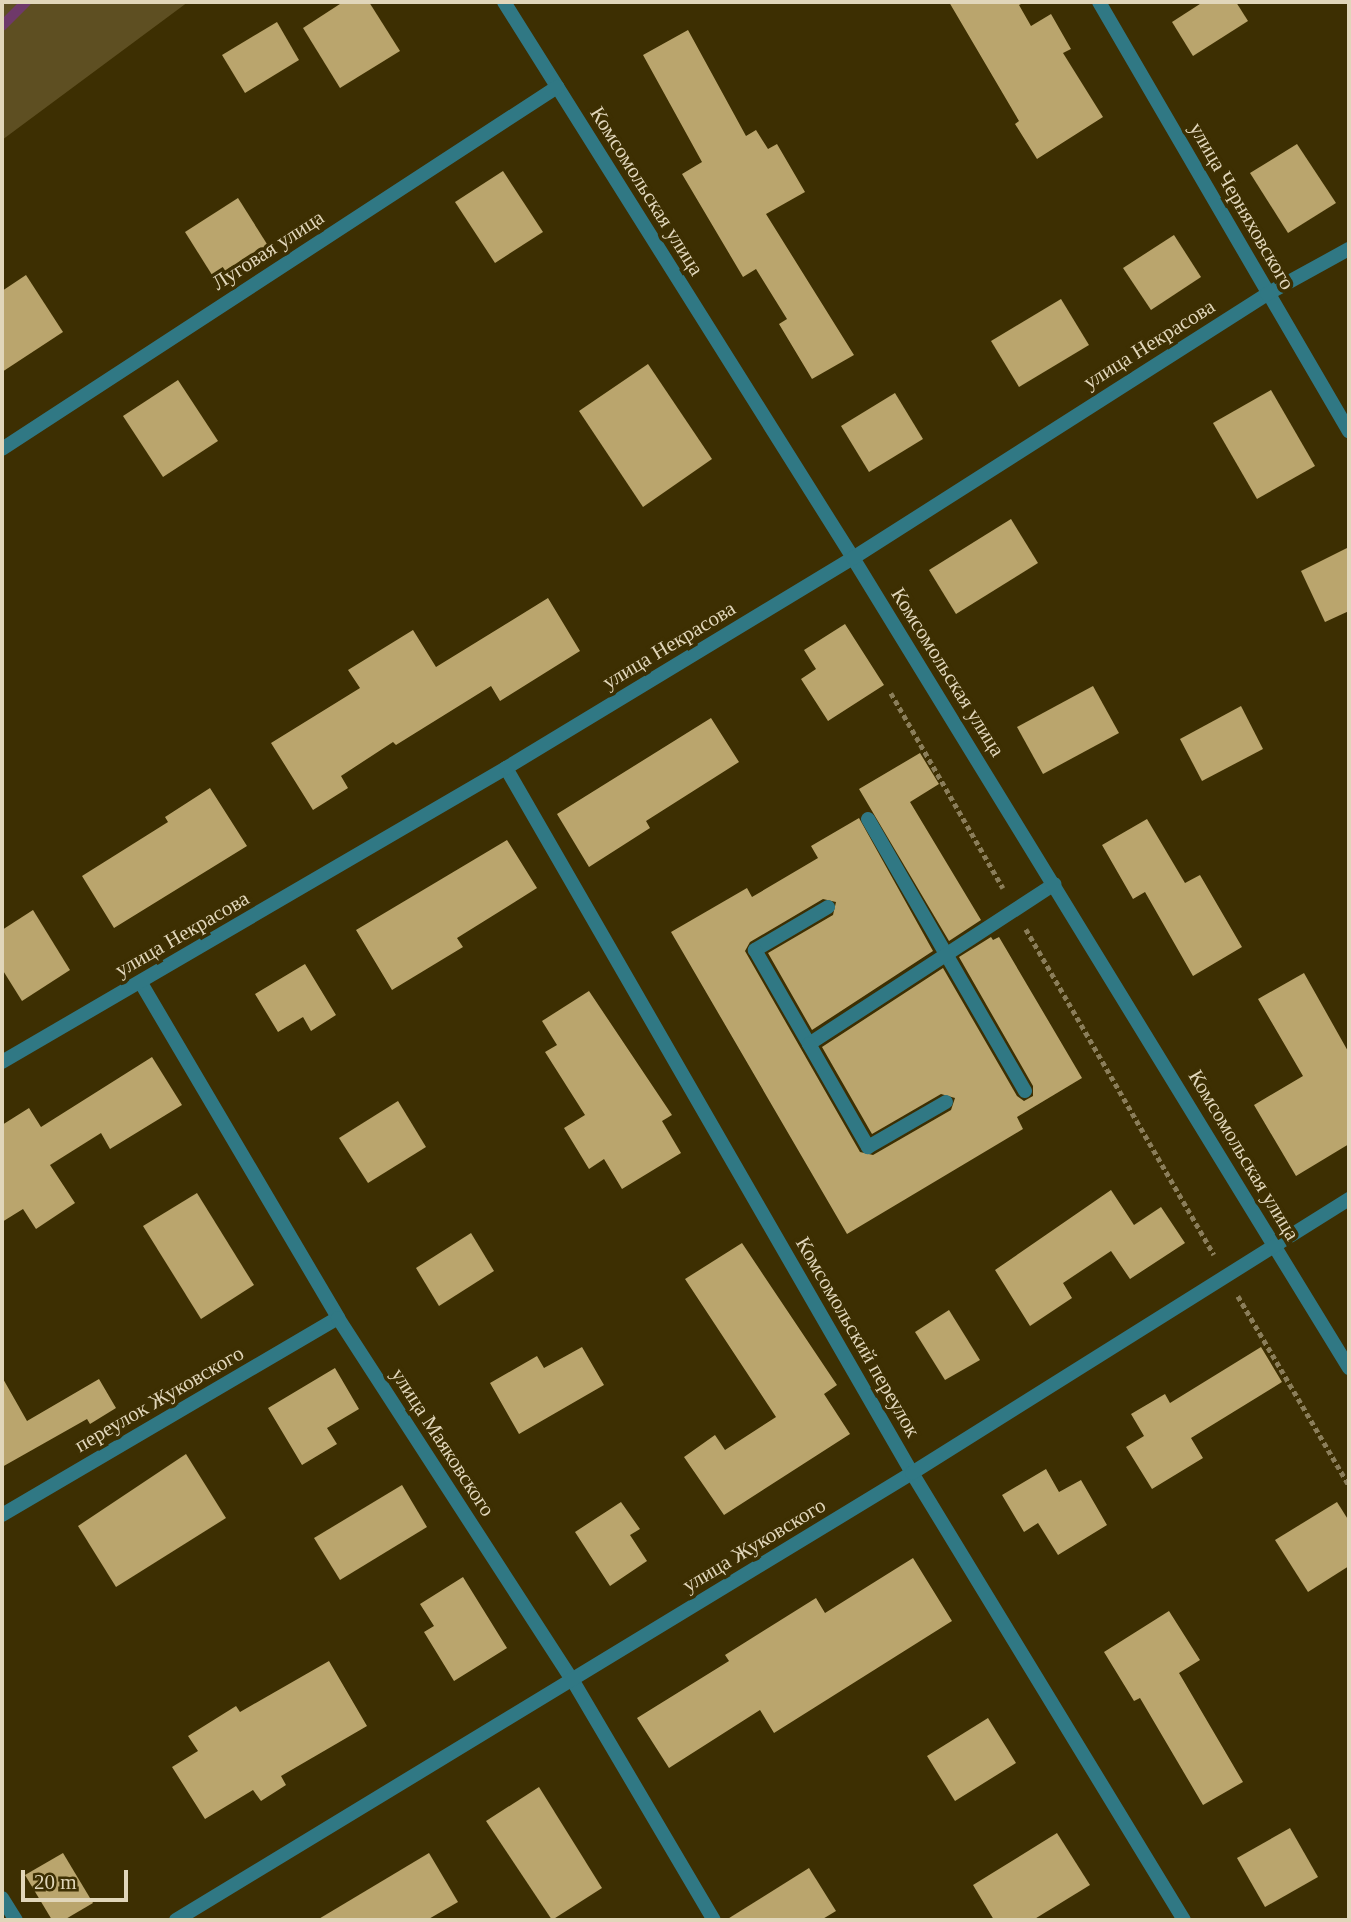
<!DOCTYPE html>
<html>
<head>
<meta charset="utf-8">
<style>
  body { margin:0 }
  #map { position:relative; width:1351px; height:1922px; overflow:hidden; background:#3d2f02; font-family:Georgia,serif }
  div>[style] { position:absolute }
  [style*='--x'] { left:calc(var(--x)*1px); top:calc(var(--y)*1px); width:calc(var(--w)*1px); rotate:calc(var(--a)*1deg) }
  .green>* { inset:0; background:#5e4f22 }
  .stream>* { height:10px; margin:-5px; padding:0 5px; transform-origin:5px; border-radius:5px; background:#6f396a }
  .building>* { inset:0; background:#baa56d }
  .path>* { height:4.5px; margin-top:-2.25px; transform-origin:0; background:repeating-linear-gradient(90deg,#8b7e5a 0 5px,transparent 0 8.5px) }
  .lane>* { height:14px; margin:-7px; padding:0 7px; transform-origin:7px; border-radius:7px; background:#307884 }
  .street>* { height:14px; margin:-7px; padding:0 7px; transform-origin:7px; border-radius:7px; background:#307884 }
  span { translate:-50% -50%; white-space:nowrap; text-align:center; line-height:1.15; -webkit-text-stroke:7px #3d2f02; paint-order:stroke }
  .street-label { font-size:21px; color:#e1d6ba }
  .frame { position:absolute; inset:0; border:4px solid #e1d6ba; pointer-events:none }
  .scale { position:absolute; left:21px; top:1870px; width:107px; height:32px; box-sizing:border-box; border:4px solid #e1d6ba; border-top:0; padding-left:9px; font-size:21px; line-height:24px; white-space:nowrap; color:#e1d6ba; -webkit-text-stroke:5px #3d2f02; paint-order:stroke }
</style>
</head>
<body>
<div id="map">
  <div class="green">
    <div style="clip-path:polygon(2px 2px,188px 2px,2px 140px)"></div>
  </div>
  <div class="stream">
    <div style="--x:2;--y:26;--w:34;--a:-45"></div>
  </div>
  <div class="building">
    <div style="clip-path:polygon(343px 2px,369px 2px,400px 51px,340px 88px,303px 28px)"></div>
    <div style="clip-path:polygon(949px 2px,1025px 2px,1019px 5px,1031px 26px,1051px 14px,1071px 49px,1063px 53px,1103px 117px,1037px 159px,1015px 124px,1019px 121px)"></div>
    <div style="clip-path:polygon(1203px 2px,1236px 2px,1248px 21px,1193px 56px,1172px 22px)"></div>
    <div style="clip-path:polygon(277px 22px,299px 60px,245px 93px,222px 55px)"></div>
    <div style="clip-path:polygon(688px 30px,746px 136px,756px 130px,768px 149px,777px 144px,805px 192px,766px 214px,854px 355px,812px 379px,779px 324px,787px 319px,756px 269px,743px 277px,682px 174px,702px 162px,643px 55px)"></div>
    <div style="clip-path:polygon(1297px 144px,1336px 203px,1288px 233px,1250px 173px)"></div>
    <div style="clip-path:polygon(503px 171px,543px 232px,495px 263px,455px 202px)"></div>
    <div style="clip-path:polygon(238px 198px,272px 252px,219px 286px,185px 232px)"></div>
    <div style="clip-path:polygon(1174px 235px,1201px 277px,1151px 310px,1123px 268px)"></div>
    <div style="clip-path:polygon(26px 275px,63px 332px,2px 372px,2px 291px)"></div>
    <div style="clip-path:polygon(1061px 299px,1089px 345px,1019px 387px,991px 341px)"></div>
    <div style="clip-path:polygon(648px 364px,712px 459px,643px 507px,579px 411px)"></div>
    <div style="clip-path:polygon(178px 380px,218px 441px,163px 477px,123px 416px)"></div>
    <div style="clip-path:polygon(1271px 390px,1315px 466px,1257px 499px,1213px 423px)"></div>
    <div style="clip-path:polygon(895px 393px,923px 439px,869px 472px,841px 426px)"></div>
    <div style="clip-path:polygon(1011px 519px,1038px 563px,956px 614px,929px 570px)"></div>
    <div style="clip-path:polygon(1349px 547px,1349px 611px,1325px 622px,1301px 571px)"></div>
    <div style="clip-path:polygon(548px 598px,580px 651px,500px 701px,491px 686px,396px 745px,393px 742px,341px 776px,348px 788px,313px 810px,271px 743px,360px 688px,348px 670px,413px 630px,436px 667px)"></div>
    <div style="clip-path:polygon(845px 624px,884px 685px,828px 721px,801px 679px,816px 669px,804px 650px)"></div>
    <div style="clip-path:polygon(1093px 686px,1119px 733px,1043px 774px,1017px 727px)"></div>
    <div style="clip-path:polygon(1241px 706px,1263px 749px,1202px 781px,1180px 739px)"></div>
    <div style="clip-path:polygon(711px 718px,739px 762px,646px 821px,650px 828px,589px 867px,557px 814px)"></div>
    <div style="clip-path:polygon(920px 753px,939px 784px,910px 802px,981px 920px,949px 941px,859px 789px)"></div>
    <div style="clip-path:polygon(210px 788px,247px 846px,114px 928px,82px 876px,168px 822px,165px 817px)"></div>
    <div style="clip-path:polygon(859px 818px,933px 951px,812px 1030px,768px 953px,833px 915px,836px 902px,823px 899px,750px 942px,745px 951px,860px 1152px,873px 1155px,951px 1110px,955px 1098px,941px 1094px,872px 1134px,822px 1047px,943px 968px,1017px 1096px,1024px 1101px,1033px 1096px,1033px 1086px,959px 957px,991px 937px,993px 940px,999px 937px,1082px 1078px,1017px 1117px,1023px 1129px,847px 1234px,671px 932px,747px 888px,752px 897px,818px 858px,811px 846px)"></div>
    <div style="clip-path:polygon(1147px 819px,1185px 883px,1200px 875px,1242px 947px,1193px 976px,1145px 892px,1133px 899px,1102px 845px)"></div>
    <div style="clip-path:polygon(507px 840px,537px 888px,457px 938px,463px 947px,392px 990px,356px 930px)"></div>
    <div style="clip-path:polygon(33px 910px,70px 970px,22px 1001px,2px 969px,2px 930px)"></div>
    <div style="clip-path:polygon(305px 964px,336px 1015px,311px 1031px,303px 1017px,278px 1032px,255px 994px)"></div>
    <div style="clip-path:polygon(1304px 973px,1349px 1053px,1349px 1144px,1296px 1176px,1254px 1105px,1303px 1076px,1258px 999px)"></div>
    <div style="clip-path:polygon(589px 991px,672px 1115px,662px 1121px,681px 1153px,622px 1189px,604px 1159px,589px 1169px,564px 1128px,585px 1115px,545px 1052px,557px 1045px,542px 1021px)"></div>
    <div style="clip-path:polygon(152px 1057px,182px 1105px,110px 1149px,101px 1133px,50px 1165px,75px 1203px,36px 1229px,23px 1209px,2px 1222px,2px 1125px,29px 1108px,41px 1127px)"></div>
    <div style="clip-path:polygon(398px 1101px,426px 1147px,368px 1183px,339px 1138px)"></div>
    <div style="clip-path:polygon(1111px 1190px,1134px 1225px,1161px 1207px,1185px 1243px,1130px 1279px,1111px 1251px,1063px 1283px,1072px 1298px,1030px 1326px,995px 1270px)"></div>
    <div style="clip-path:polygon(197px 1193px,254px 1285px,201px 1319px,143px 1226px)"></div>
    <div style="clip-path:polygon(471px 1233px,494px 1271px,439px 1306px,416px 1268px)"></div>
    <div style="clip-path:polygon(742px 1243px,837px 1385px,824px 1394px,850px 1434px,724px 1515px,684px 1457px,715px 1435px,725px 1450px,776px 1417px,685px 1279px)"></div>
    <div style="clip-path:polygon(949px 1310px,980px 1360px,945px 1380px,915px 1332px)"></div>
    <div style="clip-path:polygon(582px 1347px,604px 1385px,519px 1434px,490px 1383px,537px 1356px,544px 1368px)"></div>
    <div style="clip-path:polygon(1261px 1347px,1282px 1382px,1191px 1438px,1203px 1458px,1152px 1489px,1126px 1447px,1144px 1436px,1131px 1414px,1165px 1394px,1170px 1403px)"></div>
    <div style="clip-path:polygon(335px 1368px,359px 1409px,327px 1428px,337px 1444px,302px 1465px,268px 1408px)"></div>
    <div style="clip-path:polygon(2px 1377px,27px 1421px,99px 1379px,116px 1408px,90px 1424px,87px 1419px,2px 1467px)"></div>
    <div style="clip-path:polygon(186px 1454px,226px 1518px,116px 1587px,78px 1526px)"></div>
    <div style="clip-path:polygon(1046px 1469px,1059px 1492px,1081px 1480px,1107px 1525px,1058px 1555px,1038px 1523px,1024px 1532px,1002px 1495px)"></div>
    <div style="clip-path:polygon(402px 1485px,427px 1527px,340px 1580px,314px 1538px)"></div>
    <div style="clip-path:polygon(621px 1502px,640px 1529px,630px 1535px,647px 1561px,610px 1586px,575px 1532px)"></div>
    <div style="clip-path:polygon(1337px 1502px,1349px 1521px,1349px 1566px,1308px 1592px,1275px 1540px)"></div>
    <div style="clip-path:polygon(913px 1558px,952px 1621px,774px 1733px,760px 1710px,669px 1768px,637px 1718px,729px 1661px,725px 1655px,816px 1598px,825px 1613px)"></div>
    <div style="clip-path:polygon(463px 1577px,507px 1648px,454px 1681px,424px 1632px,434px 1626px,420px 1604px)"></div>
    <div style="clip-path:polygon(1169px 1611px,1200px 1660px,1179px 1673px,1243px 1782px,1203px 1805px,1140px 1698px,1134px 1701px,1104px 1652px)"></div>
    <div style="clip-path:polygon(329px 1661px,367px 1726px,281px 1776px,286px 1785px,261px 1801px,253px 1790px,205px 1819px,172px 1767px,198px 1751px,188px 1736px,236px 1706px,240px 1712px)"></div>
    <div style="clip-path:polygon(988px 1718px,1016px 1763px,955px 1801px,927px 1756px)"></div>
    <div style="clip-path:polygon(539px 1787px,602px 1888px,552px 1920px,486px 1821px)"></div>
    <div style="clip-path:polygon(1290px 1828px,1318px 1877px,1265px 1907px,1237px 1858px)"></div>
    <div style="clip-path:polygon(1057px 1833px,1090px 1885px,1033px 1920px,994px 1920px,973px 1885px)"></div>
    <div style="clip-path:polygon(63px 1853px,93px 1903px,64px 1920px,52px 1920px,25px 1875px)"></div>
    <div style="clip-path:polygon(429px 1853px,458px 1902px,427px 1920px,317px 1920px)"></div>
    <div style="clip-path:polygon(809px 1868px,836px 1911px,821px 1920px,726px 1920px)"></div>
  </div>
  <div class="path">
    <div style="--x:891;--y:693;--w:225;--a:60.1"></div>
    <div style="--x:1026;--y:929;--w:376;--a:60"></div>
    <div style="--x:1238;--y:1296;--w:219;--a:59.6"></div>
  </div>
  <div class="lane">
    <div style="--x:506;--y:768;--w:814;--a:60.06"></div>
    <div style="--x:912;--y:1473;--w:523;--a:58.68"></div>
    <div style="--x:868;--y:819;--w:314;--a:60"></div>
    <div style="--x:828;--y:907;--w:85;--a:149.5"></div>
    <div style="--x:755;--y:950;--w:108;--a:60.1"></div>
    <div style="--x:809;--y:1044;--w:293;--a:-33.1"></div>
    <div style="--x:809;--y:1044;--w:119;--a:60.2"></div>
    <div style="--x:868;--y:1147;--w:90;--a:-30"></div>
    <div style="--x:2;--y:1515;--w:389;--a:-30.4"></div>
    <div style="--x:2;--y:1898;--w:26;--a:58"></div>
  </div>
  <div class="street">
    <div style="--x:504;--y:2;--w:656;--a:57.88"></div>
    <div style="--x:853;--y:558;--w:950;--a:58.52"></div>
    <div style="--x:1099;--y:2;--w:497;--a:59.8"></div>
    <div style="--x:2;--y:449;--w:663;--a:-33.11"></div>
    <div style="--x:141;--y:983;--w:389;--a:59.5"></div>
    <div style="--x:338;--y:1318;--w:432;--a:57.1"></div>
    <div style="--x:573;--y:1681;--w:277;--a:59.5"></div>
    <div style="--x:2;--y:1062;--w:583;--a:-30.26"></div>
    <div style="--x:506;--y:768;--w:406;--a:-31.2"></div>
    <div style="--x:853;--y:558;--w:491;--a:-32.5"></div>
    <div style="--x:1267;--y:294;--w:94;--a:-28.8"></div>
    <div style="--x:176;--y:1920;--w:861;--a:-31.27"></div>
    <div style="--x:912;--y:1473;--w:516;--a:-32.09"></div>
  </div>
  <div class="street-label">
    <span style="left:647px;top:191px;rotate:58deg">Комсомольская улица</span>
    <span style="left:1242px;top:206px;rotate:60deg">улица Черняховского</span>
    <span style="left:268px;top:250px;rotate:-33deg">Луговая улица</span>
    <span style="left:1149px;top:344px;rotate:-32deg">улица Некрасова</span>
    <span style="left:669px;top:645px;rotate:-31deg">улица Некрасова</span>
    <span style="left:948px;top:672px;rotate:58deg">Комсомольская улица</span>
    <span style="left:182px;top:934px;rotate:-30deg">улица Некрасова</span>
    <span style="left:1244px;top:1155px;rotate:59deg">Комсомольская улица</span>
    <span style="left:858px;top:1337px;rotate:60deg">Комсомольский переулок</span>
    <span style="left:159px;top:1399px;rotate:-30deg">переулок Жуковского</span>
    <span style="left:443px;top:1442px;rotate:57deg">улица Маяковского</span>
    <span style="left:754px;top:1545px;rotate:-31deg">улица Жуковского</span>
  </div>
  <div class="frame"></div>
  <div class="scale">20 m</div>
</div>
</body>
</html>
